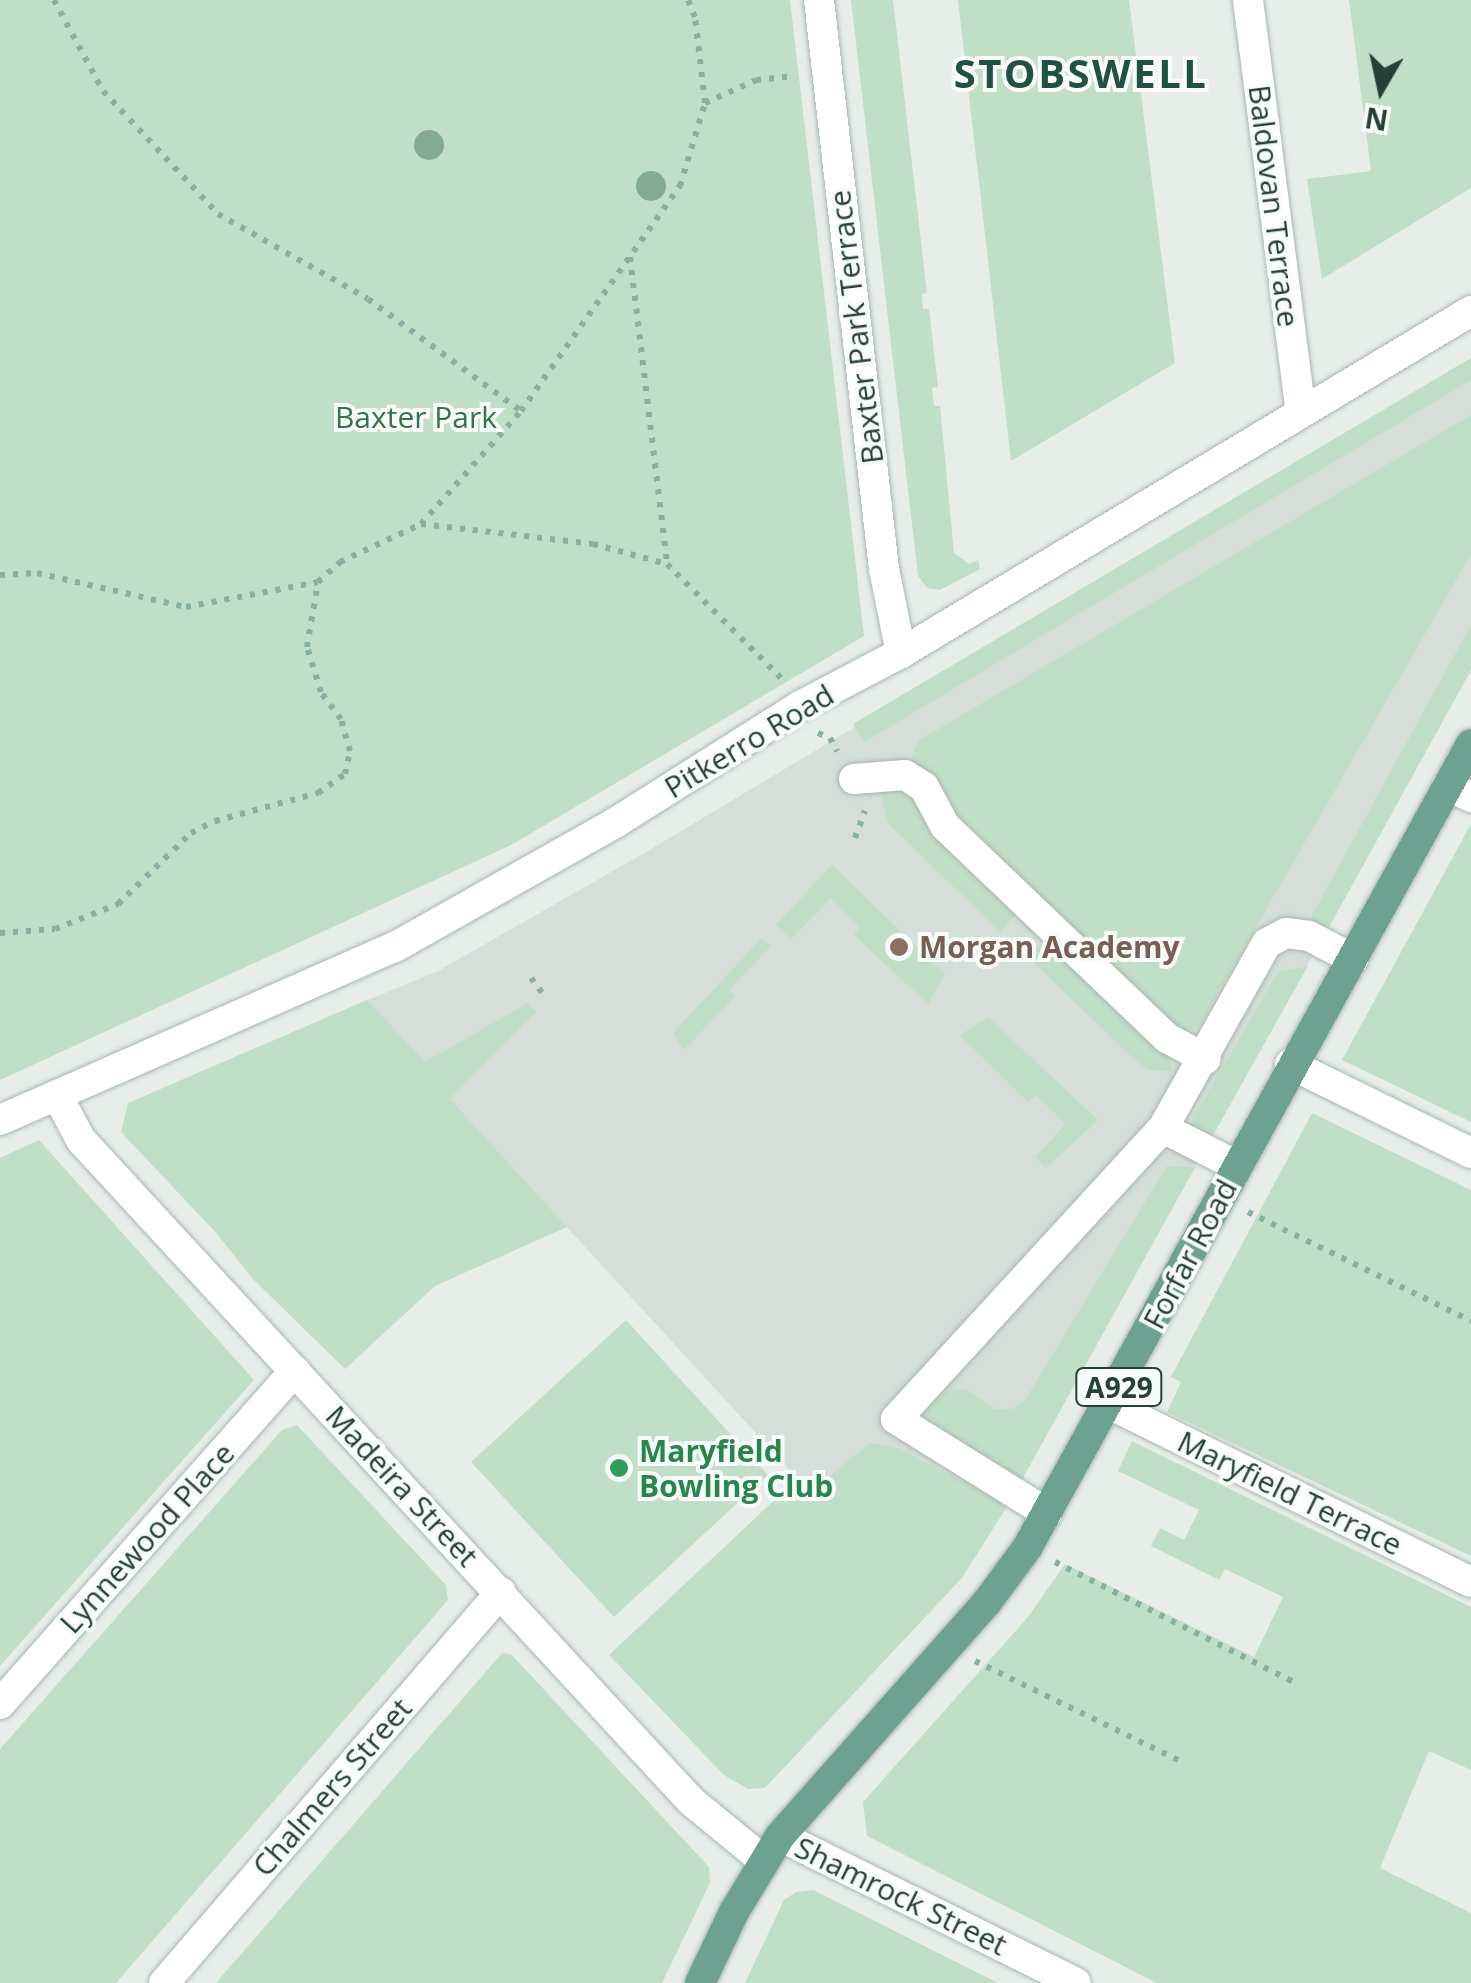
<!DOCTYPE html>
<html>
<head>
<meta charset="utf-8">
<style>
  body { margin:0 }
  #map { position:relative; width:1471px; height:1983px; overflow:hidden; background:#e7eeea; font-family:"Open Sans",sans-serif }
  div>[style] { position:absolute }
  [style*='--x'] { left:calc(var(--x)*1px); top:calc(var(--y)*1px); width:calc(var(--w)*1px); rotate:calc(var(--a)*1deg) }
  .built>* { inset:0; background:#d5ded9 }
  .green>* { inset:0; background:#c1dec7 }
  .path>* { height:6px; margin-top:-3px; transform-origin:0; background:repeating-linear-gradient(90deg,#89b0a1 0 5px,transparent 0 13px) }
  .roads { filter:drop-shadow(0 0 2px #a9b6b1) drop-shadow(0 0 2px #a9b6b1) }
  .minor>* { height:30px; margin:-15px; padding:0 15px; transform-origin:15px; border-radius:15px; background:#fff }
  .major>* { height:30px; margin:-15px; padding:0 15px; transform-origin:15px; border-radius:15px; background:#6ea191 }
  .trees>* { width:30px; height:30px; margin:-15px; border-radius:50%; background:#83ab91 }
  .dots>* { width:28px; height:28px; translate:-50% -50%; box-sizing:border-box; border:5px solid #f7fbf9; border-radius:50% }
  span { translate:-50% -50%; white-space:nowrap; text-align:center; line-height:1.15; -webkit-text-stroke:8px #f7fbf9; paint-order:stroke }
  .shield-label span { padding:2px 8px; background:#f7fbf9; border:2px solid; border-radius:8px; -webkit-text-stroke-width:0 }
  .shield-label { font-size:28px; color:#264037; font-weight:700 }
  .street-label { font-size:30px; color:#264037 }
  .park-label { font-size:30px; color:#327548 }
  .education-label { font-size:30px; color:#785e54; font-weight:700 }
  .left { translate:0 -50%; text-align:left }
  .leisure-label { font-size:30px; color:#27864d; font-weight:700 }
  .district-label { font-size:40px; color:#225143; font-weight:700; letter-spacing:2.5px }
  .north { position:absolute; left:1331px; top:40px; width:100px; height:100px; -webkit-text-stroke:8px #f7fbf9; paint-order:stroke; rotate:189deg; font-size:28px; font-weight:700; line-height:40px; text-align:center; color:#264037 }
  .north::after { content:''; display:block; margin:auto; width:35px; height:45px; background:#264037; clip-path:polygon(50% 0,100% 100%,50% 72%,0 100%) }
</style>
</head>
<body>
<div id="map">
  <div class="built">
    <div style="clip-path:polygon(1471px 358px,1471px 670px,1008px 1505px,899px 1448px,810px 1492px,361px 1003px,438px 971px,646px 852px)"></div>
  </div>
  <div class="green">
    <div style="clip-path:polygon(0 0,790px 0,864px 636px,513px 844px,0 1080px)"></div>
    <div style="clip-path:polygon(851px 0,893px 0,927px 293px,922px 294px,923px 309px,929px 309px,938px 387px,932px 388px,934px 406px,940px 406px,954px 553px,969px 564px,978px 560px,980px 569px,940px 590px,927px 588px,918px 576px)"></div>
    <div style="clip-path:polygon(958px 0,1129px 0,1175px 363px,1011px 461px)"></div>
    <div style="clip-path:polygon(1349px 0,1471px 0,1471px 188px,1322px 279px,1307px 179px,1371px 171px)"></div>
    <div style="clip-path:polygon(1471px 358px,1471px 380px,864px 742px,853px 724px)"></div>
    <div style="clip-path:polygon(1471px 415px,1471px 554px,1199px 1026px,1184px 1030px,1168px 1025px,955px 823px,909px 764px,918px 741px)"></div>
    <div style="clip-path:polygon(1471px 625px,1471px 670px,1328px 929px,1310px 919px)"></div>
    <div style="clip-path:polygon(904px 788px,1019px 911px,1000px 932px,888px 823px,880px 790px)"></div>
    <div style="clip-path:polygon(1471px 824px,1471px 1122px,1342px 1060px)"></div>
    <div style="clip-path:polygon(832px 865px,945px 974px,928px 1004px,854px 935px,860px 927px,831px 898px,791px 939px,776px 925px)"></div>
    <div style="clip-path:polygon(1047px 938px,1169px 1054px,1172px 1071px,1149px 1070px,1135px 1060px,1029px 958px)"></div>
    <div style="clip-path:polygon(761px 939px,771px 946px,729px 990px,735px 997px,684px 1050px,673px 1033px)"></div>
    <div style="clip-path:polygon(1308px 966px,1212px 1137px,1189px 1125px,1278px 972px)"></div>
    <div style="clip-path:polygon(367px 1000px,425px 1062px,528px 1003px,536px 1012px,450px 1099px,567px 1227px,435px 1286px,345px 1369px,252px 1278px,217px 1234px,121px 1132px,128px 1103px)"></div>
    <div style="clip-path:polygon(988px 1017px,1098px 1120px,1046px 1168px,1035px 1157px,1066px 1124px,1036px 1095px,1028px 1102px,960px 1035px)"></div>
    <div style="clip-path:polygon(1312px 1113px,1471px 1190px,1471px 1556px,1167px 1412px,1181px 1382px,1171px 1377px)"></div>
    <div style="clip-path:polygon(39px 1140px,254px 1380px,0 1666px,0 1158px)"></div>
    <div style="clip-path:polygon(1167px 1166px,1195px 1167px,1021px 1481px,920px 1414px,940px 1392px,965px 1389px,995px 1409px,1012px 1409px,1025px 1400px)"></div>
    <div style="clip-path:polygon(626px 1320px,768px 1475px,614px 1617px,471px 1462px)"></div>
    <div style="clip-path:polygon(297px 1425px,446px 1585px,448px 1600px,116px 1983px,0 1983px,0 1749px,282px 1430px)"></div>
    <div style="clip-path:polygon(1132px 1441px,1471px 1607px,1471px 1770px,1429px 1751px,1380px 1868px,1471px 1913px,1471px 1983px,1157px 1983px,867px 1836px,863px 1802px,1028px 1617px,1065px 1564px,1254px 1657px,1283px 1597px,1225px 1569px,1219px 1580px,1151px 1546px,1160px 1528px,1184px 1540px,1199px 1510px,1118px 1471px)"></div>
    <div style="clip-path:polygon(870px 1443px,899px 1448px,1008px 1505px,962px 1578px,765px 1788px,748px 1789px,724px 1775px,609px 1655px,798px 1478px,811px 1492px)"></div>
    <div style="clip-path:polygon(502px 1653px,511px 1654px,709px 1867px,710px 1883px,662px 1983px,216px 1983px)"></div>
    <div style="clip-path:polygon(813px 1890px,998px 1983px,745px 1983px,784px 1900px,796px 1892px)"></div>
  </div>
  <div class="path">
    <div style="--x:54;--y:0;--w:103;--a:61.7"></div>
    <div style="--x:103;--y:91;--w:168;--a:46.9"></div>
    <div style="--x:218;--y:214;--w:172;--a:29.5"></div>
    <div style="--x:368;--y:299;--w:190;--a:36.2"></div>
    <div style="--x:521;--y:411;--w:276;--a:-54.8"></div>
    <div style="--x:680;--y:186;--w:87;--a:-73.2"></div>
    <div style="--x:705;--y:103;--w:87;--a:-96.6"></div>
    <div style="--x:695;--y:17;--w:18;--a:-112"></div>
    <div style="--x:705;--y:103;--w:56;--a:-24.3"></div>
    <div style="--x:756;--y:80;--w:37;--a:-6"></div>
    <div style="--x:630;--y:257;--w:309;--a:83.1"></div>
    <div style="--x:421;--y:524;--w:173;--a:6.6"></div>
    <div style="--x:593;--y:544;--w:77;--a:15.1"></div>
    <div style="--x:667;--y:564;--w:165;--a:45"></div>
    <div style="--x:0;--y:575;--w:37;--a:-3"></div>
    <div style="--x:37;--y:573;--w:153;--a:12.9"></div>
    <div style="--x:186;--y:607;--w:134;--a:-10.7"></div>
    <div style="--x:818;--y:733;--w:13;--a:23"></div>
    <div style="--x:830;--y:738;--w:15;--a:62"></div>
    <div style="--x:855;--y:838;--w:29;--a:-70"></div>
    <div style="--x:0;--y:933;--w:55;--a:-4.2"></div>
    <div style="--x:55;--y:929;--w:68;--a:-21.6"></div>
    <div style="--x:118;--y:904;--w:102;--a:-44.2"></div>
    <div style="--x:191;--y:833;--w:27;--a:-27"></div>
    <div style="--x:215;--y:821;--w:107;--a:-15.2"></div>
    <div style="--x:318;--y:793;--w:33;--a:-35"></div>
    <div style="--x:345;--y:774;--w:24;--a:-78"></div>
    <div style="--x:350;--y:751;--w:33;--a:-106"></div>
    <div style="--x:341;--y:719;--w:34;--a:-127"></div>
    <div style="--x:321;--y:692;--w:47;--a:-107.3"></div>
    <div style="--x:307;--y:647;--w:66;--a:-80.4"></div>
    <div style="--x:318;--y:582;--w:30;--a:-42"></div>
    <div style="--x:340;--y:562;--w:89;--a:-25.1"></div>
    <div style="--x:421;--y:524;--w:151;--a:-48.5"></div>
    <div style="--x:992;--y:966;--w:37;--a:-46"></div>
    <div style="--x:531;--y:978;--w:20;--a:53"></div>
    <div style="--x:1248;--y:1212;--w:248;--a:26"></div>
    <div style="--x:1055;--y:1562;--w:267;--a:26.7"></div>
    <div style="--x:975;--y:1661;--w:233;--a:26"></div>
  </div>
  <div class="roads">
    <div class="minor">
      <div style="--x:819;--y:0;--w:573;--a:83.48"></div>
      <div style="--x:884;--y:569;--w:86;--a:78.6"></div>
      <div style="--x:1248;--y:0;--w:415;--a:82.7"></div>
      <div style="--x:854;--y:779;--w:51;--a:-4.5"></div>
      <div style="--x:905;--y:775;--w:22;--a:32"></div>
      <div style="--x:924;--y:787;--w:44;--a:61.7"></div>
      <div style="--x:945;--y:826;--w:307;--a:43.7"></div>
      <div style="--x:1167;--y:1038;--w:44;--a:28.3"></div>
      <div style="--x:1448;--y:785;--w:26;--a:28"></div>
      <div style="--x:1290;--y:1064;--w:202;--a:26.2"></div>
      <div style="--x:57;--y:1095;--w:51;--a:61.9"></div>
      <div style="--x:81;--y:1140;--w:899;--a:47.3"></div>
      <div style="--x:691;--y:1801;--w:94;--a:39.4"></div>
      <div style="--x:0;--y:1120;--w:431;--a:-23.7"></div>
      <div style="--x:395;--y:947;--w:253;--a:-29.4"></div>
      <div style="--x:615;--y:823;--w:219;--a:-32.3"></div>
      <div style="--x:800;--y:706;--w:114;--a:-27.7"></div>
      <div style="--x:901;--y:653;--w:665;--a:-30.96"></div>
      <div style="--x:1163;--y:1128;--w:83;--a:27.2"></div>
      <div style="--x:1109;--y:1404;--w:403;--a:26.2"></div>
      <div style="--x:1047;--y:1513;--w:178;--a:-148.1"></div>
      <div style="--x:896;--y:1419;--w:395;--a:-47.5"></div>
      <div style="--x:1163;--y:1128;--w:212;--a:-60.7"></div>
      <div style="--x:1267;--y:943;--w:21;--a:-28"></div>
      <div style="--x:1286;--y:933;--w:23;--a:7"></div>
      <div style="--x:1309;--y:936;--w:50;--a:27.6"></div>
      <div style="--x:0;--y:1704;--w:445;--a:-48.5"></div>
      <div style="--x:780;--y:1836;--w:330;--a:26.4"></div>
      <div style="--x:164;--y:1983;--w:516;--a:-49.24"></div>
    </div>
    <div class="major">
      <div style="--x:700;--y:1983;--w:79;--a:-64.4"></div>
      <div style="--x:734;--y:1912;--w:89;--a:-58.8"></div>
      <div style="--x:780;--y:1836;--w:312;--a:-48.5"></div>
      <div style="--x:987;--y:1602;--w:67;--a:-53.5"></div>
      <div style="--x:1027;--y:1548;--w:918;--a:-61.09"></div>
    </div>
  </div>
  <div class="trees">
    <div style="left:429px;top:145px"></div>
    <div style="left:651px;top:186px"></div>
  </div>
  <div class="dots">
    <div style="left:899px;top:947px;background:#8d6e63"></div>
    <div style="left:619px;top:1468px;background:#2e9e5b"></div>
  </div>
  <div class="shield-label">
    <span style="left:1119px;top:1387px">A929</span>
  </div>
  <div class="street-label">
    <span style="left:1274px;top:206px;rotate:83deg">Baldovan Terrace</span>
    <span style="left:856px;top:327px;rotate:-97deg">Baxter Park Terrace</span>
    <span style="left:749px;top:741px;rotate:-31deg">Pitkerro Road</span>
    <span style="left:1190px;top:1254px;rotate:-62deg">Forfar Road</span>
    <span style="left:402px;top:1486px;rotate:47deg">Madeira Street</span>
    <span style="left:1290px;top:1493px;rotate:26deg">Maryfield Terrace</span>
    <span style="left:147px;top:1538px;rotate:-48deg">Lynnewood Place</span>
    <span style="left:332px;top:1787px;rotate:-49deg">Chalmers Street</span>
    <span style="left:901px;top:1896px;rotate:26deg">Shamrock Street</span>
  </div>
  <div class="park-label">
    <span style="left:416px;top:417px">Baxter Park</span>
  </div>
  <div class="education-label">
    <span class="left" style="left:919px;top:947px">Morgan Academy</span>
  </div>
  <div class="leisure-label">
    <span class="left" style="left:639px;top:1468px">Maryfield<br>Bowling Club</span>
  </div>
  <div class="district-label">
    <span style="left:1081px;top:73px">STOBSWELL</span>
  </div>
  <div class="north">N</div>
</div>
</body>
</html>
